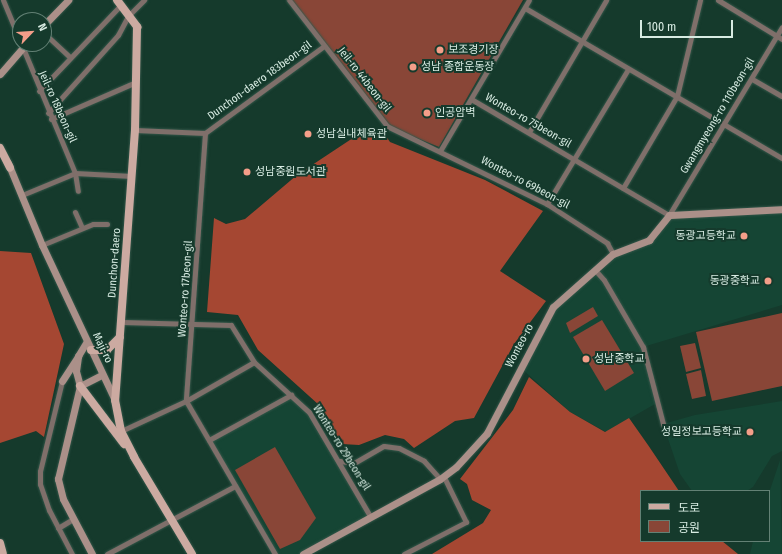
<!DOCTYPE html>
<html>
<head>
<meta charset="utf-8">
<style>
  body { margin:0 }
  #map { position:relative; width:782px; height:554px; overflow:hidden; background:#153a2c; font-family:"Fira Sans Condensed","Noto Sans KR",sans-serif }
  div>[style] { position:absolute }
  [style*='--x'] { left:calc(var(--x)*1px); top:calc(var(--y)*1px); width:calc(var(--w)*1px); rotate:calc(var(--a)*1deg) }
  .built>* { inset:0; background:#154534 }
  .green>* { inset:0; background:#894637 }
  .forest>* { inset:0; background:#a54732 }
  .roads { filter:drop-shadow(0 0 1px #345649) drop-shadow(0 0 1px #345649) }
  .street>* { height:5px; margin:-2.5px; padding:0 2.5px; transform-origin:2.5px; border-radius:2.5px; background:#7f6f6a }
  .secondary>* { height:7px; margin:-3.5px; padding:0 3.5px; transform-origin:3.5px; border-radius:3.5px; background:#ab9089 }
  .primary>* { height:8px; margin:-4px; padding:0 4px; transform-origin:4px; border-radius:4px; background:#ccaaa1 }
  .dots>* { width:11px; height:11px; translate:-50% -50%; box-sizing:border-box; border:2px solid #153a2c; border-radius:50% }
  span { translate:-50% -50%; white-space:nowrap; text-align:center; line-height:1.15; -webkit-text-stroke:4px #153a2c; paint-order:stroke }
  .poi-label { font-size:11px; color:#d7ebe2 }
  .left { translate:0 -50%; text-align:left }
  .right { translate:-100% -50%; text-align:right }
  .street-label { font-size:11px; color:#d7ebe2 }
  .legend { position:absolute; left:640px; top:490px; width:130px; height:52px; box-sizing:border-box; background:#153a2c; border:1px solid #638175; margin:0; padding:5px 7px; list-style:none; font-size:12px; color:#d7ebe2 }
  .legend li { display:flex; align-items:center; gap:8px; height:20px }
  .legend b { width:20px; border:1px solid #638175 }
  .north { position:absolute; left:12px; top:12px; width:40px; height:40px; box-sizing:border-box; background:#153a2c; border:1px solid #638175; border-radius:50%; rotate:65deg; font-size:11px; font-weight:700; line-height:16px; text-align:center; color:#d7ebe2 }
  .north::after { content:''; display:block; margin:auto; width:14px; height:18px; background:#f49e89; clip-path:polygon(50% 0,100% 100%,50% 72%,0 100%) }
  .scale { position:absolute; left:640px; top:20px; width:93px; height:18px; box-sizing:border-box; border:2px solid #d7ebe2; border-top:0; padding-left:5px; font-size:12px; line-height:14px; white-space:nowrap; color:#d7ebe2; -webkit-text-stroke:3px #153a2c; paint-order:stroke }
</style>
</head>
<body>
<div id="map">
  <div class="built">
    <div style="clip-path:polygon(782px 208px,782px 305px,643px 347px,655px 404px,606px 432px,570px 412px,521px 368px,553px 307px,613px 254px,649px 240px,673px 215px)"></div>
    <div style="clip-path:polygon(291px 395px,309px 412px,370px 516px,303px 554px,276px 554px,209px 440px)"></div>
    <div style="clip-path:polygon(782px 401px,782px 451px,772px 456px,753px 487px,747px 491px,692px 491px,680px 474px,663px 424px,695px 415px)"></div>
    <div style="clip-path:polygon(780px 460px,782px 554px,750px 554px,753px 541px,769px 541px,769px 493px)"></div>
  </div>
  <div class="green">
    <div style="clip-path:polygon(291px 0,523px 0,439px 147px,387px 126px)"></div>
    <div style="clip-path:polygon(593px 307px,598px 316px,570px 333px,566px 323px)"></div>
    <div style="clip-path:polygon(782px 313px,782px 386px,712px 401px,696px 332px)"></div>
    <div style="clip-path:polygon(602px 320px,634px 373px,605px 391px,573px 337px)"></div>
    <div style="clip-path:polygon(695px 343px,701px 368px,686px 372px,680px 346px)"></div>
    <div style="clip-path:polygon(701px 370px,706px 396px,692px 399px,686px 374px)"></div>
    <div style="clip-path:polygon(275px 447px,316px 518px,300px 540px,280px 549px,235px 470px)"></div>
  </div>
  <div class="forest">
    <div style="clip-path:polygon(368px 128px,381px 129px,390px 142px,485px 180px,543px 211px,500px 271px,546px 301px,514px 344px,474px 418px,455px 421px,414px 448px,404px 439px,385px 435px,359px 445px,342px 444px,319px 405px,258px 350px,238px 315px,207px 312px,214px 218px,226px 224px,245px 219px,297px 175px)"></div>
    <div style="clip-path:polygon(0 251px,31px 253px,64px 344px,44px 437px,36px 431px,0 443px)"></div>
    <div style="clip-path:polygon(529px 377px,570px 412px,605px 432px,629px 418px,648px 445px,679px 491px,641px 491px,641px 541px,722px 541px,738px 554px,432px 554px,483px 523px,491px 510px,472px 500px,467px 484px,460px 479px,513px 410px)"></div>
  </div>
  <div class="roads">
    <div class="street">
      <div style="--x:3;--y:0;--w:187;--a:67.4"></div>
      <div style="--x:75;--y:173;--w:18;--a:81"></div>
      <div style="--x:289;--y:0;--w:160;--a:52.1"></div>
      <div style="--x:387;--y:126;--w:178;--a:26"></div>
      <div style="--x:547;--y:204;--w:72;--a:33"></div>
      <div style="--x:607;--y:243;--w:13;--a:61"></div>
      <div style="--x:718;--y:0;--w:75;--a:31.4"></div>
      <div style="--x:525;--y:8;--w:298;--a:30.3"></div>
      <div style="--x:44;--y:33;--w:35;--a:43"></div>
      <div style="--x:752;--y:79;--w:34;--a:30"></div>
      <div style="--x:39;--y:91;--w:119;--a:-46.4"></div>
      <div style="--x:471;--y:99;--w:229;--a:30.4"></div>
      <div style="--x:669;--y:215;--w:219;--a:-59"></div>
      <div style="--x:48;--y:113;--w:105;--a:-48.1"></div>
      <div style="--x:118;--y:35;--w:21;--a:-62"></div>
      <div style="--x:128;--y:16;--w:23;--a:-45"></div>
      <div style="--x:51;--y:119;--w:93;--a:-23.5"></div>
      <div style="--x:135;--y:130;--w:70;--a:2.5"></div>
      <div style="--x:205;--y:133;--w:147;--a:-36.2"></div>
      <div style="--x:529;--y:132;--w:153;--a:-59.7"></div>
      <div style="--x:205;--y:133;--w:269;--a:94.1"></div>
      <div style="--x:186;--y:401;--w:177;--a:59.8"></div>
      <div style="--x:440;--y:151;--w:175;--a:-59.5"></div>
      <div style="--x:623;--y:188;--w:107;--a:-59.6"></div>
      <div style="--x:677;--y:96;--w:99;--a:-76.5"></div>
      <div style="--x:22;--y:195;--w:57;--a:-22.5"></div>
      <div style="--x:75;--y:173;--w:57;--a:3"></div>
      <div style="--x:547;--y:204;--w:157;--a:-59"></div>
      <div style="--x:75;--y:212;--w:17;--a:66"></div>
      <div style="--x:42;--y:245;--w:55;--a:-22.4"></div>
      <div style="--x:93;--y:224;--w:14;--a:0"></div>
      <div style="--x:595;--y:270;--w:13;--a:48"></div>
      <div style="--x:604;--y:280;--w:78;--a:59.8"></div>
      <div style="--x:643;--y:347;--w:80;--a:75.4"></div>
      <div style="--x:122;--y:322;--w:109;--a:1.6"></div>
      <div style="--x:231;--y:325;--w:44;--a:58.1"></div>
      <div style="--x:254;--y:362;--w:74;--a:42.3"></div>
      <div style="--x:309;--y:412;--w:121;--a:59.6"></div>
      <div style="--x:62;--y:381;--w:93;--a:103.7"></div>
      <div style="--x:40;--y:471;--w:13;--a:90"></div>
      <div style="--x:40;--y:484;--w:28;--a:71"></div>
      <div style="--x:49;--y:510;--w:50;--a:62.4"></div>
      <div style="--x:121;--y:431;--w:72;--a:-24.8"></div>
      <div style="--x:186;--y:401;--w:78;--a:-29.8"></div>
      <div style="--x:209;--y:440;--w:94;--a:-28.8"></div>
      <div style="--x:340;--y:461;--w:14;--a:8"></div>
      <div style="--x:354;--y:463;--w:34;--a:-30"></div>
      <div style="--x:384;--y:446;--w:15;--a:8"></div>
      <div style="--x:399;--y:448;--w:28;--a:27"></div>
      <div style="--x:424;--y:461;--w:24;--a:48"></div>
      <div style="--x:58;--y:528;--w:17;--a:-31"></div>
      <div style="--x:107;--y:554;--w:145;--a:-28"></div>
      <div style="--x:404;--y:554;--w:70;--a:-27.3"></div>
      <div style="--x:466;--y:522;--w:50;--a:-116.1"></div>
    </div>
    <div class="secondary">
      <div style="--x:44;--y:25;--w:35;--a:-46"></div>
      <div style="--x:0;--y:74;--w:40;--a:-49"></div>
      <div style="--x:8;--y:163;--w:89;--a:67.5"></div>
      <div style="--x:42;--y:245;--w:171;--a:64.8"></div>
      <div style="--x:62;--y:381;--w:30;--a:-57"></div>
      <div style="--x:80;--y:386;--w:16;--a:-105"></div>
      <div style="--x:76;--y:371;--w:15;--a:-82"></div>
      <div style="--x:78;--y:356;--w:17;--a:-59"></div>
      <div style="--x:92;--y:554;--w:62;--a:-117.8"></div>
      <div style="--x:63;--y:499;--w:21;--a:-104"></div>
      <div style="--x:58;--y:479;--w:96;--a:-76.7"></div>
      <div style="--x:80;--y:386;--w:25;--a:-27"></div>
      <div style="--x:303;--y:554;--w:156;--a:-28.7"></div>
      <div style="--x:440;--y:479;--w:20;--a:-37"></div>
      <div style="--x:456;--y:467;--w:46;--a:-47.6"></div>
      <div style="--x:487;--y:433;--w:142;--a:-62.4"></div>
      <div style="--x:553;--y:307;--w:80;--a:-41.5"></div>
      <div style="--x:613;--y:254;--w:39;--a:-21"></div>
      <div style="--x:649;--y:240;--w:32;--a:-51"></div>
      <div style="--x:669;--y:215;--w:113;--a:-3"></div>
    </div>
    <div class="primary">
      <div style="--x:117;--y:0;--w:34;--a:53"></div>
      <div style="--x:137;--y:27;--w:103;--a:91.1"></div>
      <div style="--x:135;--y:130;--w:271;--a:94.2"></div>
      <div style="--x:115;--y:400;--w:32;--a:79"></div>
      <div style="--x:121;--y:431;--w:29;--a:63"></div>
      <div style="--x:134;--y:457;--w:113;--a:59.1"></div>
      <div style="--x:0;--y:148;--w:22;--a:63"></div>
      <div style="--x:91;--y:350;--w:16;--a:0"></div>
      <div style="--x:107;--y:350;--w:18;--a:-45"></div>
      <div style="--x:80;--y:386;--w:73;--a:52.8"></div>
      <div style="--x:0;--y:543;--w:11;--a:75"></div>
    </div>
  </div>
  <div class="dots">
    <div style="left:440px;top:50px;background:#f49e89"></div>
    <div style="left:413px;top:67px;background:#f49e89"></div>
    <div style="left:427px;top:113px;background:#f49e89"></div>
    <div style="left:308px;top:134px;background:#f49e89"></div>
    <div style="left:247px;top:172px;background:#f49e89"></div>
    <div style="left:744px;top:236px;background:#f49e89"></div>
    <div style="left:768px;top:281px;background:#f49e89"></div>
    <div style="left:586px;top:359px;background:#f49e89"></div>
    <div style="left:750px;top:432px;background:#f49e89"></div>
  </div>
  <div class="poi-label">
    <span class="left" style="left:448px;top:50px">보조경기장</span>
    <span class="left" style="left:421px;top:67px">성남 종합운동장</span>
    <span class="left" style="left:435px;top:113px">인공암벽</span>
    <span class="left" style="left:316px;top:134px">성남실내체육관</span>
    <span class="left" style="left:255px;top:172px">성남중원도서관</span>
    <span class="right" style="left:736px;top:236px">동광고등학교</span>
    <span class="right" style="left:760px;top:281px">동광중학교</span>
    <span class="left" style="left:594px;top:359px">성남중학교</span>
    <span class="right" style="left:742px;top:432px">성일정보고등학교</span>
  </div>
  <div class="street-label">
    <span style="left:364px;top:80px;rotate:52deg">Jeil-ro 44beon-gil</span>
    <span style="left:260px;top:81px;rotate:-36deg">Dunchon-daero 183beon-gil</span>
    <span style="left:57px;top:107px;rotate:66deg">Jeil-ro 18beon-gil</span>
    <span style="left:718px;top:116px;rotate:-59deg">Gwangmyeong-ro 110beon-gil</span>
    <span style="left:528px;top:121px;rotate:30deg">Wonteo-ro 75beon-gil</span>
    <span style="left:525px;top:183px;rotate:28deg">Wonteo-ro 69beon-gil</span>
    <span style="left:115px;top:263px;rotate:-86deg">Dunchon-daero</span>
    <span style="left:186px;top:289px;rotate:-86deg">Wonteo-ro 17beon-gil</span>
    <span style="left:520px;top:346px;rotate:-62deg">Wonteo-ro</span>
    <span style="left:102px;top:348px;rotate:65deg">Maji-ro</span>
    <span style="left:341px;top:448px;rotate:58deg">Wonteo-ro 29beon-gil</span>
  </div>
  <ul class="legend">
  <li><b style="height:5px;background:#ccaaa1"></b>도로</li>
  <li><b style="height:11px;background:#894637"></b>공원</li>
  </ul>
  <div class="north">N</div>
  <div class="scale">100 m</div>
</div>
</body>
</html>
